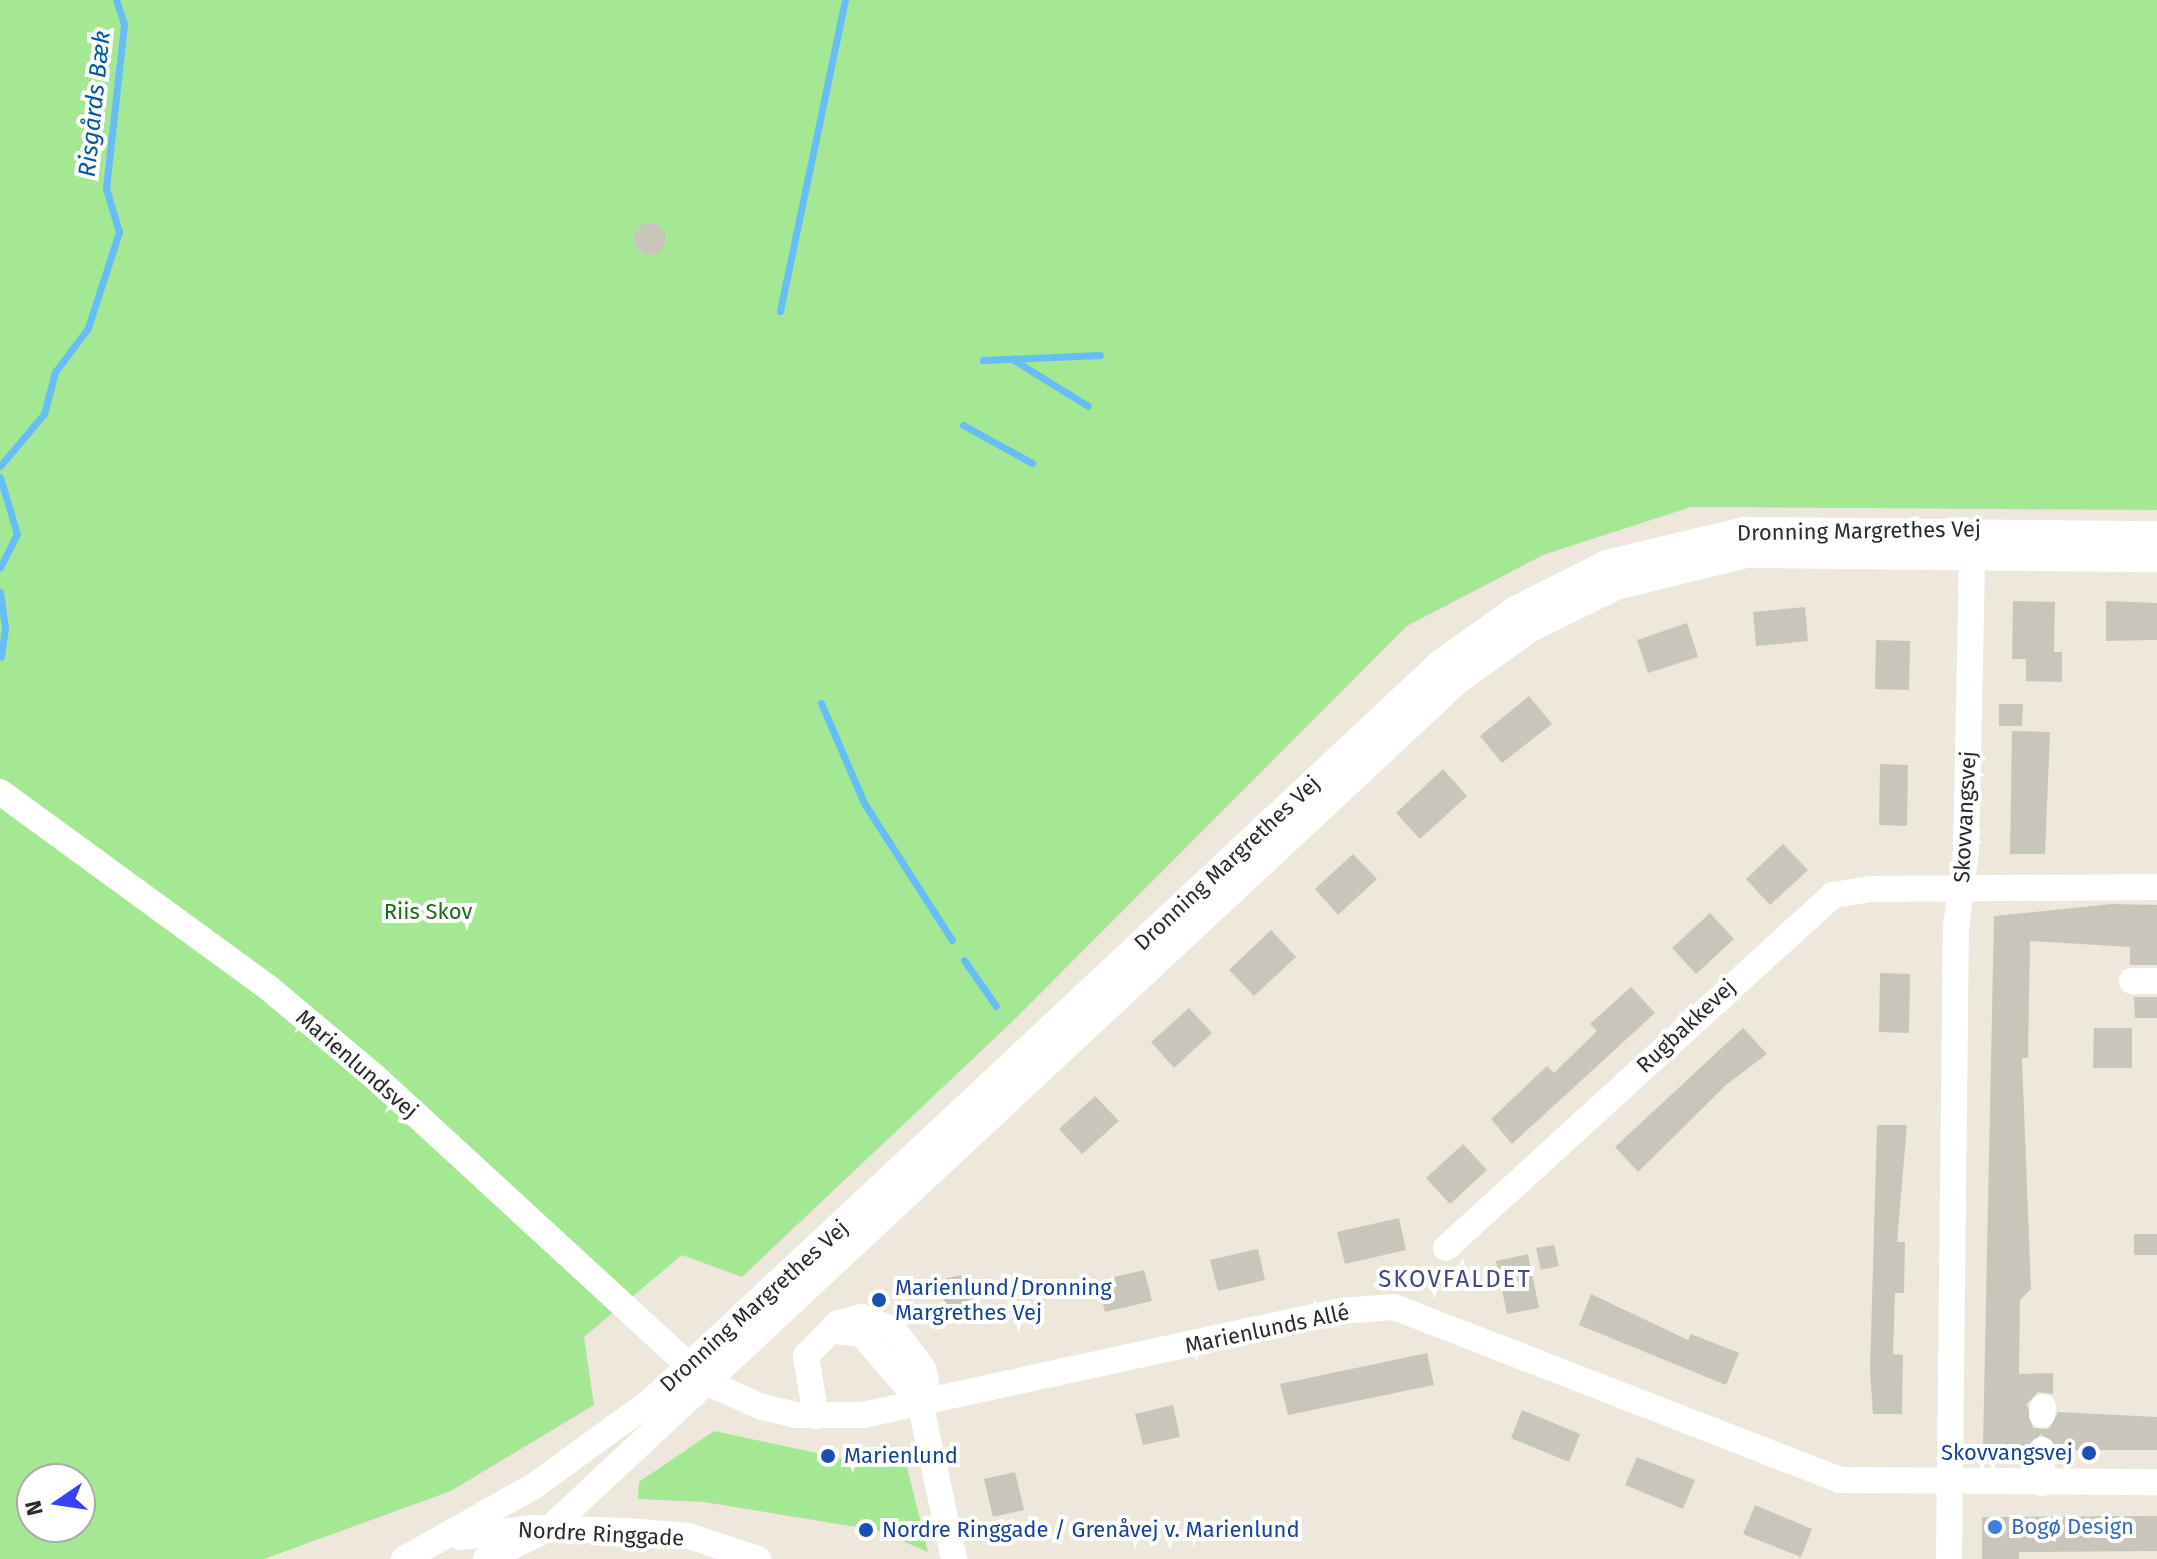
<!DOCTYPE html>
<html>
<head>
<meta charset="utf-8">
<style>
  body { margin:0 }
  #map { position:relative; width:2157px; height:1559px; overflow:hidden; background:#ede8db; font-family:"Fira Sans",sans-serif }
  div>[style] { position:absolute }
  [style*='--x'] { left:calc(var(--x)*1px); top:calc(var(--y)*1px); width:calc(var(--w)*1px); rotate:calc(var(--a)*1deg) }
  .green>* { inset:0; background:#a5e893 }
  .stream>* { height:7px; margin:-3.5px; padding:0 3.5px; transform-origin:3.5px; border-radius:3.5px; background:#66bdf7 }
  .building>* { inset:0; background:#c8c6ba }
  .round { border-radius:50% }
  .minor>* { height:26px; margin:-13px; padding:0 13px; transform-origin:13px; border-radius:13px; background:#fff }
  .dots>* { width:22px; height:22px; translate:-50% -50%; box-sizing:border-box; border:4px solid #fff; border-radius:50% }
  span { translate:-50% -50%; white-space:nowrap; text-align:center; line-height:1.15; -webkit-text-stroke:8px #fff; paint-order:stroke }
  .street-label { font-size:22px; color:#2a2a2a }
  .park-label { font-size:22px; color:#1b6d15 }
  .transit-label { font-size:22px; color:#164399 }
  .left { translate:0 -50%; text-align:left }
  .right { translate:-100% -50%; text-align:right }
  .shop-label { font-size:22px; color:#366cbe }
  .water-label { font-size:24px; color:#0358a5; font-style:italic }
  .neighbourhood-label { font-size:24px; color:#474a7e; letter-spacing:2px }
  .north { position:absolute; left:16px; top:1463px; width:80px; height:80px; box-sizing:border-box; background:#fff; border:2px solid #aaa; border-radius:50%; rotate:257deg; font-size:22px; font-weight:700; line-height:32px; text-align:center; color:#2a2a2a }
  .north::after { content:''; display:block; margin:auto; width:28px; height:36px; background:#3641ff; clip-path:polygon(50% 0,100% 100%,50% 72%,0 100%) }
</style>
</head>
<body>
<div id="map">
  <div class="green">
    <div style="clip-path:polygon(evenodd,0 0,2157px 0,2157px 510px,1691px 507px,1543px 555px,1407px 626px,1013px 1021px,742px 1277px,682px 1255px,584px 1337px,594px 1405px,451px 1491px,264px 1559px,0 1559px,0 0,32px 1479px,80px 1479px,80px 1527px,32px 1527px,32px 1479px)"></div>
    <div style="clip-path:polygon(714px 1431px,817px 1453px,818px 1460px,852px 1457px,852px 1465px,905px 1459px,928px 1552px,858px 1522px,856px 1527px,704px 1502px,638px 1499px,639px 1482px)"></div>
  </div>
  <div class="stream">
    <div style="--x:780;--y:311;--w:318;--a:-78.2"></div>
    <div style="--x:1012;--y:359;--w:89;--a:31.7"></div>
    <div style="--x:983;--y:360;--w:117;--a:-2.4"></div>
    <div style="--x:963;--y:425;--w:79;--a:28.8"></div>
    <div style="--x:0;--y:466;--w:68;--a:-49.8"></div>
    <div style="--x:44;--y:414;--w:43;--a:-75.3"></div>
    <div style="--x:55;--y:372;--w:55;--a:-53.1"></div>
    <div style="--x:88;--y:328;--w:101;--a:-72.1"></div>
    <div style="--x:119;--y:232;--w:46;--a:-106.5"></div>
    <div style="--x:106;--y:188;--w:165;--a:-83.7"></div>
    <div style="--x:124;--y:24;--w:25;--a:-108"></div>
    <div style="--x:0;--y:477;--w:59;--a:73.4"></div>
    <div style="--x:17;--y:534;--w:38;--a:117"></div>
    <div style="--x:0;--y:592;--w:36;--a:82"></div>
    <div style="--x:5;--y:628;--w:29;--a:98"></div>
    <div style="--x:821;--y:703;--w:109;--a:66.7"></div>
    <div style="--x:864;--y:803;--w:163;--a:57.3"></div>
    <div style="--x:964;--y:960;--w:56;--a:55.2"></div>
  </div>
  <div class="building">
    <div class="round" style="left:634px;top:223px;width:32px;height:32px"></div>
    <div style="clip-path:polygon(2013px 601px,2055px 602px,2054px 652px,2062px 652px,2062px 682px,2026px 681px,2026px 659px,2012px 659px)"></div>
    <div style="clip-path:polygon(2106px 601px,2157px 603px,2157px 640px,2106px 641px)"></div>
    <div style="clip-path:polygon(1805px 607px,1808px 641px,1756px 646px,1753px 612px)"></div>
    <div style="clip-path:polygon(1687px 623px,1698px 657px,1648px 673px,1637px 640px)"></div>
    <div style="clip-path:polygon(1876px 640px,1910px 641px,1909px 690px,1875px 689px)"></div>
    <div style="clip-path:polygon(1529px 696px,1552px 724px,1502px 763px,1480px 736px)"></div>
    <div style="clip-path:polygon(1999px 704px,2023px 704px,2022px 726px,1999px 726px)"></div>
    <div style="clip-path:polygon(2012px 731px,2050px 732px,2045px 854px,2010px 854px)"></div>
    <div style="clip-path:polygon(1880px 764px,1908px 765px,1907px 826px,1879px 825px)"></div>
    <div style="clip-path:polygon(1443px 769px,1467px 796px,1420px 839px,1396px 813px)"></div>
    <div style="clip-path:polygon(1783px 844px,1808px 870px,1770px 905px,1746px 879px)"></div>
    <div style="clip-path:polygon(1353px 854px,1377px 879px,1338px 915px,1315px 889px)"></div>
    <div style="clip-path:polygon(2112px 904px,2157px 905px,2157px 965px,2130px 965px,2130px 947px,2030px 941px,2028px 1058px,2022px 1058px,2031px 1289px,2020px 1300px,2019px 1374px,2053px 1373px,2053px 1394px,2038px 1392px,2027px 1404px,2033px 1428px,2049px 1429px,2058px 1412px,2157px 1417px,2157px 1450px,2058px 1450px,2041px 1434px,2026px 1451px,1990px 1451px,1983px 1445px,1994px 916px)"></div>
    <div style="clip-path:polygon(1710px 913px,1734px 939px,1696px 974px,1672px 948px)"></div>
    <div style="clip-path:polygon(1271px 930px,1296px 957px,1254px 996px,1229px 970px)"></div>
    <div style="clip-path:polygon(1880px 973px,1910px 974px,1909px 1033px,1879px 1032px)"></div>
    <div style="clip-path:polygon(1631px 987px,1655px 1013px,1512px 1144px,1491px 1119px,1547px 1066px,1554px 1073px,1597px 1031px,1590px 1024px)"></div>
    <div style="clip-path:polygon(2134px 997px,2157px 997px,2157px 1018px,2135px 1018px)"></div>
    <div style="clip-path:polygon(1189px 1008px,1212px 1033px,1174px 1068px,1151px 1042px)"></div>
    <div style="clip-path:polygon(1743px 1028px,1767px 1054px,1726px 1085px,1638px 1172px,1615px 1147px)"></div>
    <div style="clip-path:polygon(2094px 1028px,2132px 1028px,2132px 1068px,2093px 1068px)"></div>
    <div style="clip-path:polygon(1095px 1096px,1119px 1121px,1082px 1154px,1059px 1129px)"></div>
    <div style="clip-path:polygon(1877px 1125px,1907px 1125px,1897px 1242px,1905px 1242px,1904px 1293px,1895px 1293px,1893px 1354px,1903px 1355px,1902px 1414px,1873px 1414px,1870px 1371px)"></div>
    <div style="clip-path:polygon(1463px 1144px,1487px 1170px,1450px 1204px,1426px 1178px)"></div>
    <div style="clip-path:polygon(1399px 1218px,1406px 1250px,1345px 1264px,1337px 1232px)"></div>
    <div style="clip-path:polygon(2134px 1234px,2157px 1234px,2157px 1255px,2134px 1255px)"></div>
    <div style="clip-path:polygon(1554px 1245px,1559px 1266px,1541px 1270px,1536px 1248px)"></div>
    <div style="clip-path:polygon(1258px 1249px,1265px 1280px,1218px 1291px,1210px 1260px)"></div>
    <div style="clip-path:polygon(1528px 1254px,1539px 1308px,1507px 1314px,1496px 1261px)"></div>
    <div style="clip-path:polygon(1144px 1270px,1152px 1301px,1105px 1312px,1097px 1281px)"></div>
    <div style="clip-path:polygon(970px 1273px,979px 1311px,948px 1318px,939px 1280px)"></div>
    <div style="clip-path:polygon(1591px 1294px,1688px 1340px,1691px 1334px,1739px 1353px,1726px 1385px,1579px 1325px)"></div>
    <div style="clip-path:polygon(1427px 1353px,1434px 1385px,1288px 1415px,1280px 1384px)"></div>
    <div style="clip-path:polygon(1173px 1405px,1180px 1437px,1143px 1445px,1135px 1414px)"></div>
    <div style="clip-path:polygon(1522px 1410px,1580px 1434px,1569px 1462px,1511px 1438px)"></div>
    <div style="clip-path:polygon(1637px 1457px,1695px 1480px,1683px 1509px,1625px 1485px)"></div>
    <div style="clip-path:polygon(1015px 1472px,1024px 1510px,993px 1517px,984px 1479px)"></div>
    <div style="clip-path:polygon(1755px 1505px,1812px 1529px,1801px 1557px,1743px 1534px)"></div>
    <div style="clip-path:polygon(2157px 1516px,2157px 1551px,2019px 1552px,2019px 1559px,1982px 1559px,1982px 1517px)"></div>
  </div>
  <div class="minor">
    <div style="--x:0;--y:792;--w:334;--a:36.1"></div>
    <div style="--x:270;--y:989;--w:137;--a:40"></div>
    <div style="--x:375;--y:1077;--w:452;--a:42.6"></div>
    <div style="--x:708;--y:1383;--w:59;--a:24"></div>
    <div style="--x:762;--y:1407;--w:35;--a:13"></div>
    <div style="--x:796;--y:1415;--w:67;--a:0"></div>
    <div style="--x:863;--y:1415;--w:489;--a:-12.3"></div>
    <div style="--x:1341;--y:1311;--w:53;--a:-4.3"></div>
    <div style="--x:1394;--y:1307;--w:478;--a:21.2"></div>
    <div style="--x:1840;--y:1480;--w:317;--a:0.4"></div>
    <div style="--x:2132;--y:981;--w:25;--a:0"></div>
    <div style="--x:1446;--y:1248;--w:524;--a:-42.37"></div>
    <div style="--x:1833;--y:895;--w:38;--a:-9"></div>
    <div style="--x:1871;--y:889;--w:286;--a:-0.4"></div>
    <div style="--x:836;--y:1331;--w:26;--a:7"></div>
    <div style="--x:862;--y:1334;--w:89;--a:49.5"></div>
    <div style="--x:920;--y:1402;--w:161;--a:77.8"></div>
    <div style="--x:2042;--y:1415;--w:8;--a:-83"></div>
    <div style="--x:816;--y:1416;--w:61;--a:-99.5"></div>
    <div style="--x:806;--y:1356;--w:45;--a:-45.9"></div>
    <div style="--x:837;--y:1324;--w:26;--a:-16"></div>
    <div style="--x:862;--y:1317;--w:35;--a:22"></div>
    <div style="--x:894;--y:1330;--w:49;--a:53.4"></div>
    <div style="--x:923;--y:1369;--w:13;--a:77"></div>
    <div style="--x:926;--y:1382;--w:21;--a:107"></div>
    <div style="--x:2042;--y:1450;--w:33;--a:90"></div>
    <div style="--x:460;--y:1537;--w:73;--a:-7.1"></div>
    <div style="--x:532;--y:1528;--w:95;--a:1.8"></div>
    <div style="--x:627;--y:1531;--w:62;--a:4.6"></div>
    <div style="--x:689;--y:1536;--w:73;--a:18.4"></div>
    <div style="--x:404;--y:1559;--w:149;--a:-29.3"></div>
    <div style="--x:534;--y:1486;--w:145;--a:-36"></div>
    <div style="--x:651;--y:1401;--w:1082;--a:-43.09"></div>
    <div style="--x:1441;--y:662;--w:93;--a:-35.4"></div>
    <div style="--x:1517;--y:608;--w:101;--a:-26.6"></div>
    <div style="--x:1607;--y:563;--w:141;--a:-13.5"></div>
    <div style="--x:1744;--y:530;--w:413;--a:0.6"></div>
    <div style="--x:486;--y:1559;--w:71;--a:-25.8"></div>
    <div style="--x:550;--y:1528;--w:1242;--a:-43.01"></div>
    <div style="--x:1458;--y:681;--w:87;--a:-35.7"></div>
    <div style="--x:1529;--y:630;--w:97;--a:-26.3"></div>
    <div style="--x:1616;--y:587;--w:134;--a:-13.8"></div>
    <div style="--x:1746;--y:555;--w:411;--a:0.6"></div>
    <div style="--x:1949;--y:1559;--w:632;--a:-89.37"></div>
    <div style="--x:1956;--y:927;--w:78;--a:-82.6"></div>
    <div style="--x:1966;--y:850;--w:296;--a:-88.8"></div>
  </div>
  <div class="dots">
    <div style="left:879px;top:1300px;background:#1a4fb4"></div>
    <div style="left:2089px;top:1453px;background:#1a4fb4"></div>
    <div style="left:828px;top:1456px;background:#1a4fb4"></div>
    <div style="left:1995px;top:1527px;background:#3f7fe0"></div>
    <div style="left:866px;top:1530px;background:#1a4fb4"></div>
  </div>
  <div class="street-label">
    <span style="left:1859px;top:531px;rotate:-1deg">Dronning Margrethes Vej</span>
    <span style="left:1965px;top:817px;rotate:-87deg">Skovvangsvej</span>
    <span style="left:1227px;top:863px;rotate:-43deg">Dronning Margrethes Vej</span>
    <span style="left:1686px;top:1026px;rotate:-43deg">Rugbakkevej</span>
    <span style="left:357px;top:1064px;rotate:41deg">Marienlundsvej</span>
    <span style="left:754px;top:1306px;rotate:-42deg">Dronning Margrethes Vej</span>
    <span style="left:1267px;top:1329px;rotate:-12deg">Marienlunds Allé</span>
    <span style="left:601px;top:1534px;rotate:3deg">Nordre Ringgade</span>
  </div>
  <div class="park-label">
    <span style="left:428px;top:912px">Riis Skov</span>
  </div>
  <div class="transit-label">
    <span class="left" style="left:895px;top:1300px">Marienlund/Dronning<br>Margrethes Vej</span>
    <span class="right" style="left:2073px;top:1453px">Skovvangsvej</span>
    <span class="left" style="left:844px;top:1456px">Marienlund</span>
    <span class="left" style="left:882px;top:1530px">Nordre Ringgade / Grenåvej v. Marienlund</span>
  </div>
  <div class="shop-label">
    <span class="left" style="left:2011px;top:1527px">Bogø Design</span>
  </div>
  <div class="water-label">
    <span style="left:95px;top:104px;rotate:-84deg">Risgårds Bæk</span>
  </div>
  <div class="neighbourhood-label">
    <span style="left:1455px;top:1280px">SKOVFALDET</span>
  </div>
  <div class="north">N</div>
</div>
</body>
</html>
